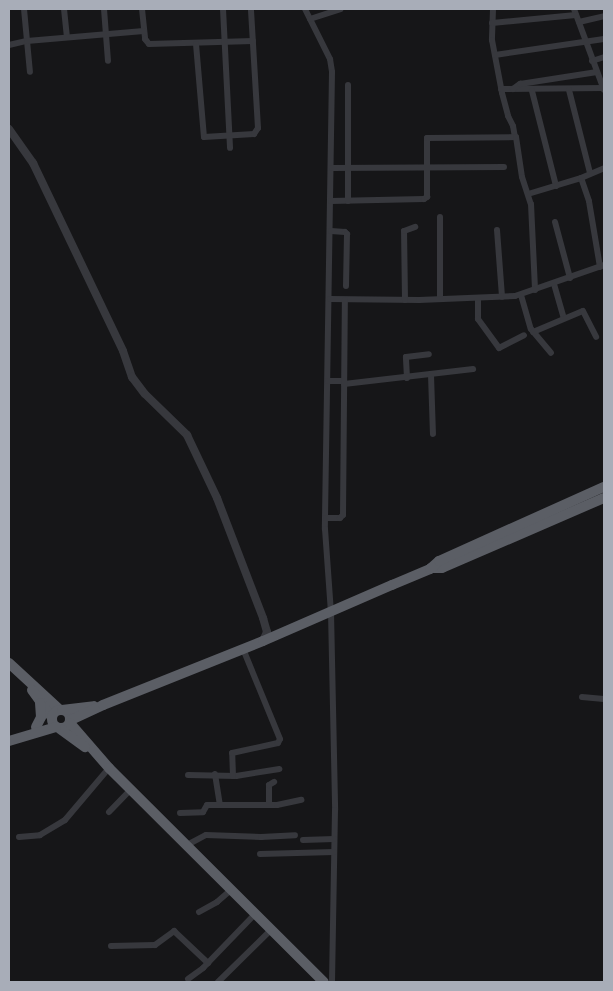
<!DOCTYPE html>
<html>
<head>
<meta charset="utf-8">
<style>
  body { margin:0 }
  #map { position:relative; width:613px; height:991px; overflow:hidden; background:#161618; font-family:"Titillium Web",sans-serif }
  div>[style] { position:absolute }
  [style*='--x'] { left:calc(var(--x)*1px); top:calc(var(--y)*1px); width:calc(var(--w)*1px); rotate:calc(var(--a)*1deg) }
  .minor>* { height:6px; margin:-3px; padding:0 3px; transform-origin:3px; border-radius:3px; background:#37383d }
  .tertiary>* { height:8px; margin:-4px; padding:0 4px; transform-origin:4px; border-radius:4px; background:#37383d }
  .trunk>* { height:10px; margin:-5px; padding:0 5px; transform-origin:5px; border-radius:5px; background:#5b5e65 }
  .trunk>.ring { margin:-5px; padding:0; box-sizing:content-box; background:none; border:10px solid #5b5e65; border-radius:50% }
  span { translate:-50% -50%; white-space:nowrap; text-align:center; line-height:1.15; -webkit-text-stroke:4px #111113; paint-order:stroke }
  .frame { position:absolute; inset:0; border:10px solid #a8adb8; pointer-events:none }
</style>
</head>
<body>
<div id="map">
  <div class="minor">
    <div style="--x:24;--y:9;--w:63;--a:84.6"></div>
    <div style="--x:64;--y:9;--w:28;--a:84"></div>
    <div style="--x:104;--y:9;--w:52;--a:85.6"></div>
    <div style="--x:142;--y:9;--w:30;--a:84"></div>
    <div style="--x:145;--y:39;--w:6;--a:51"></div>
    <div style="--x:149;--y:44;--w:104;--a:-1.7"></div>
    <div style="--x:223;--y:9;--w:139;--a:87.1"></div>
    <div style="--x:305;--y:9;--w:56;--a:63.4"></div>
    <div style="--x:330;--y:59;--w:13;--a:81"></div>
    <div style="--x:332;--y:72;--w:457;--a:90.9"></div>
    <div style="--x:325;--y:529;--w:83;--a:85.9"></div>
    <div style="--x:331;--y:612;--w:198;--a:88.8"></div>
    <div style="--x:335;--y:810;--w:172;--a:91"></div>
    <div style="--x:493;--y:9;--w:31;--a:92"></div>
    <div style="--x:492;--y:40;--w:54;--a:79.3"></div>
    <div style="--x:502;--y:93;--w:24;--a:75"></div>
    <div style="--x:508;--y:116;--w:11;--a:63"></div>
    <div style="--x:513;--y:126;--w:11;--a:80"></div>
    <div style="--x:574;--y:9;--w:86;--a:69.7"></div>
    <div style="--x:310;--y:19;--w:32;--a:-18"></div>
    <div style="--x:579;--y:22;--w:26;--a:-13"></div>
    <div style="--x:492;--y:23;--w:84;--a:-5.4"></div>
    <div style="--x:196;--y:44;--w:93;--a:85.1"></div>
    <div style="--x:204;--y:137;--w:50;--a:-3.4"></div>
    <div style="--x:254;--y:134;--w:7;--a:-56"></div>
    <div style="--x:258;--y:128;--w:119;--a:-93.4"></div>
    <div style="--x:9;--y:45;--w:18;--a:-13"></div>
    <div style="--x:27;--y:41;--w:117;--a:-4.9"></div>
    <div style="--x:495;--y:55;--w:110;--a:-8.4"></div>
    <div style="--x:592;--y:61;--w:13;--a:-18"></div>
    <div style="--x:501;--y:89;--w:102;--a:-0.6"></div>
    <div style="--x:513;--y:89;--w:9;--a:-36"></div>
    <div style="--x:520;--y:84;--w:78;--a:-8.9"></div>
    <div style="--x:569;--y:90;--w:86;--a:75.8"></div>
    <div style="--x:532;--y:91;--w:98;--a:75.8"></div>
    <div style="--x:332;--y:168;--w:172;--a:-0.3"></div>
    <div style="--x:528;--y:194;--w:55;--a:-16.8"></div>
    <div style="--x:331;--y:201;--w:93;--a:-1.2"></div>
    <div style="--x:424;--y:199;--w:4;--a:-34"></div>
    <div style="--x:427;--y:197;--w:59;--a:-90"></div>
    <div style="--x:427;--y:138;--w:89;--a:-0.6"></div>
    <div style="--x:516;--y:137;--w:40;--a:81.5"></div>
    <div style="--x:522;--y:177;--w:28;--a:72"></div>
    <div style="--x:531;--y:204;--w:86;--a:87.3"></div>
    <div style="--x:348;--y:201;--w:116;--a:-90"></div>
    <div style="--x:440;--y:217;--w:82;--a:90"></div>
    <div style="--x:555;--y:222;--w:58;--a:75"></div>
    <div style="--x:497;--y:230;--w:67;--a:85.7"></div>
    <div style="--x:331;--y:231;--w:14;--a:4"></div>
    <div style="--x:345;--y:232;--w:3;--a:45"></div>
    <div style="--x:347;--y:234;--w:52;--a:91.1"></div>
    <div style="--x:600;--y:267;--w:67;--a:-99.5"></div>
    <div style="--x:589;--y:201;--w:24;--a:-109"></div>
    <div style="--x:581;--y:178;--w:25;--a:-23"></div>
    <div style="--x:554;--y:284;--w:35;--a:74"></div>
    <div style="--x:521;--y:295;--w:35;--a:74"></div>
    <div style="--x:531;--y:329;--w:31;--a:50"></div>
    <div style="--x:478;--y:298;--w:21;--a:90"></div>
    <div style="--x:478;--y:319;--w:36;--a:54"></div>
    <div style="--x:499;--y:348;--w:28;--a:-27"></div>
    <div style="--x:330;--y:299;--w:89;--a:0.6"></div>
    <div style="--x:419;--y:300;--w:96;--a:-2.4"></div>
    <div style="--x:515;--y:296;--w:94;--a:-19.2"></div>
    <div style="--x:405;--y:300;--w:69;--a:-90.8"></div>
    <div style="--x:404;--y:231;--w:12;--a:-20"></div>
    <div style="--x:533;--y:332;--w:54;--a:-22.8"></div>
    <div style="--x:583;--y:311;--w:29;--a:63"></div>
    <div style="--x:431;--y:375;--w:59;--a:88.1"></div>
    <div style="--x:407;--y:378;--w:21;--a:-93"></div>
    <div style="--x:406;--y:357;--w:23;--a:-7"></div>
    <div style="--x:328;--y:381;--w:16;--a:0"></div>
    <div style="--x:344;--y:384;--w:130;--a:-6.6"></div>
    <div style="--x:326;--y:518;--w:14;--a:0"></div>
    <div style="--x:340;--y:518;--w:4;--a:-45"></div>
    <div style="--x:343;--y:515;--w:215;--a:-89.5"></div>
    <div style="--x:582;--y:697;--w:22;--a:5"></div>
    <div style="--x:215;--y:774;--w:31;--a:81"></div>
    <div style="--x:188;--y:775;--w:48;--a:1.2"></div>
    <div style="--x:236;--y:776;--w:44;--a:-9.2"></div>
    <div style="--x:233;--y:776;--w:23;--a:-92"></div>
    <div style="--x:232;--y:753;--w:47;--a:-12.3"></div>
    <div style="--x:278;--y:743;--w:4;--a:-63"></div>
    <div style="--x:280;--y:739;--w:97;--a:-112.3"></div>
    <div style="--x:269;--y:805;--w:20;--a:-90"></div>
    <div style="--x:269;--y:785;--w:6;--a:-31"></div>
    <div style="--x:109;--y:812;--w:32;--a:-46"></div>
    <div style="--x:180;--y:813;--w:23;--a:-2"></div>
    <div style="--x:203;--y:812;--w:8;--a:-60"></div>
    <div style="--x:207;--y:805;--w:70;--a:0"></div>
    <div style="--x:277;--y:805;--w:25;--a:-12"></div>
    <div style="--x:19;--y:837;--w:21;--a:-5"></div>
    <div style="--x:40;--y:835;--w:29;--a:-31"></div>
    <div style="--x:65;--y:820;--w:68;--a:-49.8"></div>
    <div style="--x:303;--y:840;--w:31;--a:-2"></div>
    <div style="--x:187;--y:845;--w:21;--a:-28"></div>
    <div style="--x:206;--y:835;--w:55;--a:2.1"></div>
    <div style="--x:261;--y:837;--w:34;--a:-3"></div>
    <div style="--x:260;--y:854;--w:74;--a:-1.5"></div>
    <div style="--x:199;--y:912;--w:21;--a:-29"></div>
    <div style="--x:217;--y:902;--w:18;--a:-41"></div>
    <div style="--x:111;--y:946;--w:44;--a:-1.3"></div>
    <div style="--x:155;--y:945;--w:24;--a:-36"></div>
    <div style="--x:174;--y:931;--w:47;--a:43.3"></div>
    <div style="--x:188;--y:979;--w:19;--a:-36"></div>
    <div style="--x:203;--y:968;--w:76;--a:-46.1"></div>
    <div style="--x:218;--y:982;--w:76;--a:-44.5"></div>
  </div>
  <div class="tertiary">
    <div style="--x:9;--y:129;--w:42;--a:54.8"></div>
    <div style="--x:33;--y:163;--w:208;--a:64.4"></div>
    <div style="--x:123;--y:351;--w:28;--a:71"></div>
    <div style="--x:132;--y:377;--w:21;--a:53"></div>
    <div style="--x:145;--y:394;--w:59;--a:44.3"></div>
    <div style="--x:187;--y:435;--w:70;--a:64.5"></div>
    <div style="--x:217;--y:498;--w:129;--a:69"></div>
    <div style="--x:263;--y:618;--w:15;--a:74"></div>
    <div style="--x:267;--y:632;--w:10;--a:114"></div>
  </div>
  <div class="trunk">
    <div style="--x:431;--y:568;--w:11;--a:0"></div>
    <div style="--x:442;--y:568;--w:176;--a:-23.4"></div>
    <div style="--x:9;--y:663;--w:69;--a:42.7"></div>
    <div style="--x:32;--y:690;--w:34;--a:54"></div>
    <div class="ring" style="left:52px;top:710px;width:8px;height:8px"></div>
    <div style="--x:62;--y:710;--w:32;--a:-7"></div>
    <div style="--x:71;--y:720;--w:35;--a:-25"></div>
    <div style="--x:103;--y:705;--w:172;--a:-21.8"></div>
    <div style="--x:263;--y:641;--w:141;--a:-23.5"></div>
    <div style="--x:392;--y:585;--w:41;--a:-22.8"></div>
    <div style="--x:430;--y:569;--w:12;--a:-42"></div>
    <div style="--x:439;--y:561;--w:181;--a:-24.2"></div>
    <div style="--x:70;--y:723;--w:60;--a:49.1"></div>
    <div style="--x:109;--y:768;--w:303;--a:44.9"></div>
    <div style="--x:36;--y:727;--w:11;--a:-63"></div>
    <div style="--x:41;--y:717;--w:14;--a:-94"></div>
    <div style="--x:60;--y:729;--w:31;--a:36"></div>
    <div style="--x:9;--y:741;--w:49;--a:-16.6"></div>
  </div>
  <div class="frame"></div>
</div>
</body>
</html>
